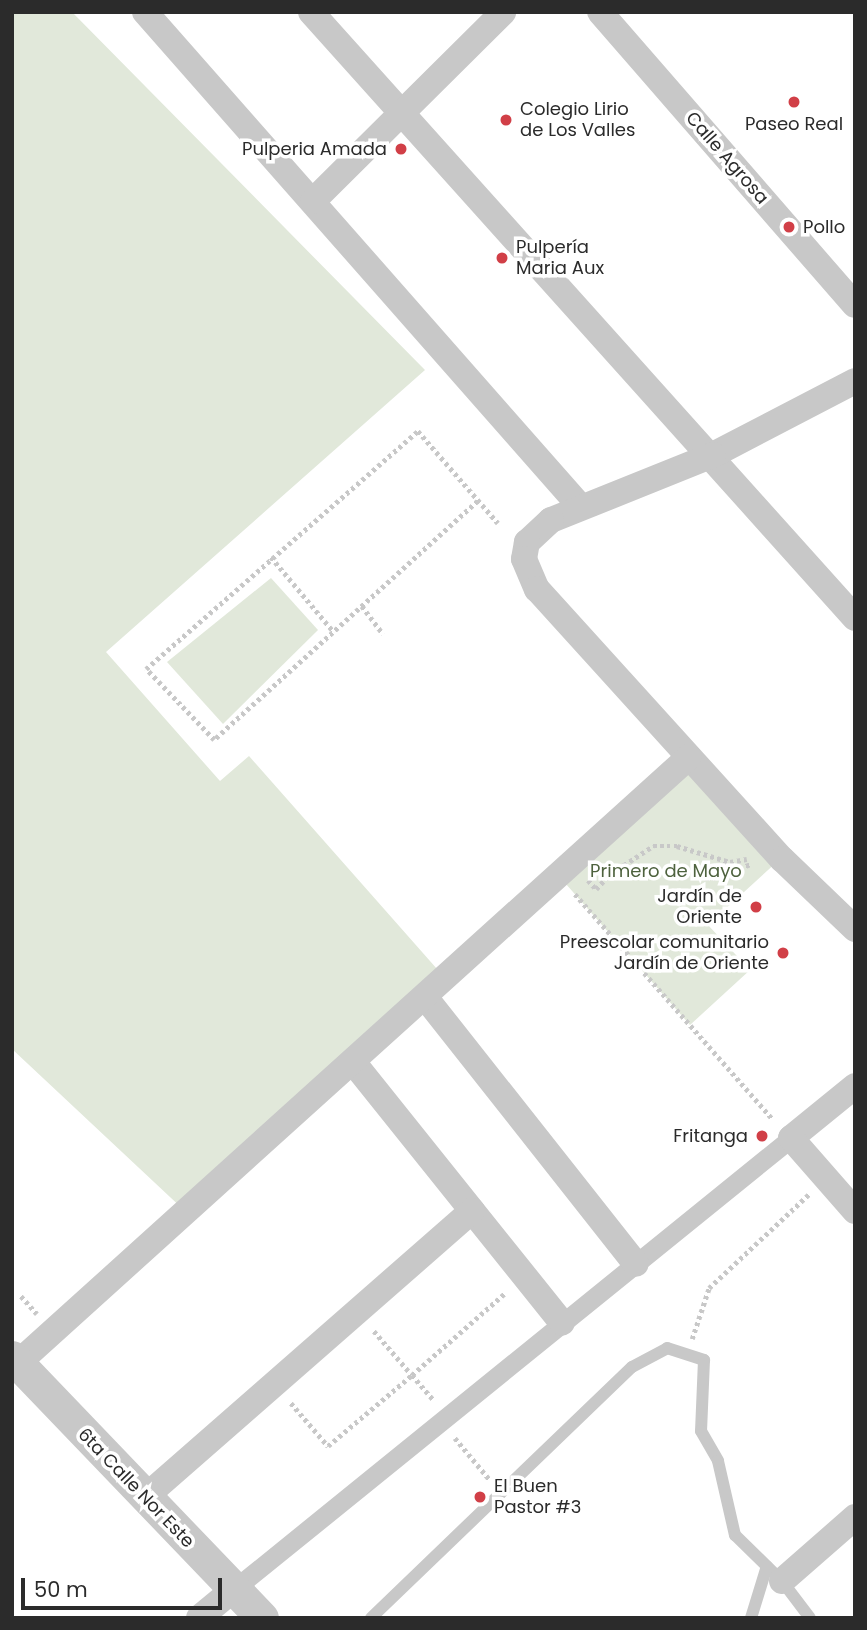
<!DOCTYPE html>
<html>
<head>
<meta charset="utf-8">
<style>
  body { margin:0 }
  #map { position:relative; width:867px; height:1630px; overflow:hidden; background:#fff; font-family:Poppins,sans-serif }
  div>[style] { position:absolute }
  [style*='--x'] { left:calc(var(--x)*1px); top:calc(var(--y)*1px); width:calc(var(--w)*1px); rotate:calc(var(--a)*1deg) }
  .green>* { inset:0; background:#e1e8da }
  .path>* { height:4.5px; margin-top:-2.25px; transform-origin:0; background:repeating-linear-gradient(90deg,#c8c8c8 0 3.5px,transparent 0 7px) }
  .service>* { height:12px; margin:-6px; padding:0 6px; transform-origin:6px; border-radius:6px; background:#c8c8c8 }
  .pedestrian>* { height:19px; margin:-9.5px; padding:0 9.5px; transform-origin:9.5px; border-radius:9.5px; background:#c8c8c8 }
  .minor>* { height:26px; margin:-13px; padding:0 13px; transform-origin:13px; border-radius:13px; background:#c8c8c8 }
  .tertiary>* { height:33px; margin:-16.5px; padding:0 16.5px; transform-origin:16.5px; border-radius:16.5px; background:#c8c8c8 }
  .dots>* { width:19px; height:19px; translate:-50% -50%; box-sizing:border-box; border:4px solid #fff; border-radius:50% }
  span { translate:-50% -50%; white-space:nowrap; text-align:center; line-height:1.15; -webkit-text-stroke:7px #fff; paint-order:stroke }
  .poi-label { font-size:18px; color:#2b2b2b }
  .left { translate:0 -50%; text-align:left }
  .right { translate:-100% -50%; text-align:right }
  .street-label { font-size:18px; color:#2b2b2b }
  .park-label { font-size:18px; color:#4e623e }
  .frame { position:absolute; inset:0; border:14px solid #2b2b2b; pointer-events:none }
  .scale { position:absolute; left:21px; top:1578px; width:201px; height:32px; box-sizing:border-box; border:4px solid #2b2b2b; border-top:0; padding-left:9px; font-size:21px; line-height:24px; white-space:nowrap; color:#2b2b2b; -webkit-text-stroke:5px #fff; paint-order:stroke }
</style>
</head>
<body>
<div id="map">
  <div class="green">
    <div style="clip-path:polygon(12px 12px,72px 12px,425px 370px,106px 652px,220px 781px,249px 756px,445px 978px,186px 1212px,12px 1049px)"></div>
    <div style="clip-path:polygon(271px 578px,318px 630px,223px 724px,167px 662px)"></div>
    <div style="clip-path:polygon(689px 757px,779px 860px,708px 925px,750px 970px,690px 1025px,558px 875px)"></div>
  </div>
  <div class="path">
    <div style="--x:478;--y:501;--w:356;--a:137.8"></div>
    <div style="--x:214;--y:740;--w:98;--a:-133.8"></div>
    <div style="--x:146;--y:669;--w:361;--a:-41.2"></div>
    <div style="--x:418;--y:431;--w:122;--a:49"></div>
    <div style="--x:271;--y:557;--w:98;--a:50"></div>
    <div style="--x:362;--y:606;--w:35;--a:53"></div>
    <div style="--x:612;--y:873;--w:49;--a:-33.4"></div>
    <div style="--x:653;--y:846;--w:24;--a:0"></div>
    <div style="--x:677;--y:846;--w:55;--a:16.8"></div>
    <div style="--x:730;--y:862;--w:17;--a:-10"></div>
    <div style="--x:588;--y:880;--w:12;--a:48"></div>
    <div style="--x:596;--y:889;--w:21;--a:-47"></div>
    <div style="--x:610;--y:874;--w:33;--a:-5"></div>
    <div style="--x:643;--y:871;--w:70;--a:5.7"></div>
    <div style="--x:713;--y:878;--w:40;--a:-20.2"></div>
    <div style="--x:575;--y:894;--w:300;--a:48.7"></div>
    <div style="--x:21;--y:1296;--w:24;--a:48"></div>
    <div style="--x:374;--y:1331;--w:58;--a:49.2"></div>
    <div style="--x:412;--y:1375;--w:125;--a:-41.4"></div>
    <div style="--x:692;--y:1339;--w:54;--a:-71.6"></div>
    <div style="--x:709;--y:1288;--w:137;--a:-43.2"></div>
    <div style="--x:291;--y:1403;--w:57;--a:49.3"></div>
    <div style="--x:328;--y:1446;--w:110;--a:-40.2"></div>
    <div style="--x:412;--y:1375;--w:32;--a:49"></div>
    <div style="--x:455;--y:1438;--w:55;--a:50.2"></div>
  </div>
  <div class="service">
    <div style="--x:371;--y:1618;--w:362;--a:-43.9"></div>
    <div style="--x:632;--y:1367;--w:40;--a:-28"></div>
    <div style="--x:667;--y:1348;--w:39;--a:18"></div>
    <div style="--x:704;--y:1360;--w:71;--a:92.4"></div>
    <div style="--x:701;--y:1431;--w:34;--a:60"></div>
    <div style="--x:718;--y:1461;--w:76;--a:77.1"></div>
    <div style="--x:735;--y:1535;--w:66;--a:44.4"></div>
    <div style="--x:782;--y:1581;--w:46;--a:52.9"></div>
    <div style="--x:751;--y:1618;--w:54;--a:-72.9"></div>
  </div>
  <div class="pedestrian">
    <div style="--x:233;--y:1590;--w:718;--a:-39.01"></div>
  </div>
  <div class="minor">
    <div style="--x:145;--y:12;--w:657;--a:48.64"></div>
    <div style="--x:311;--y:12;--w:814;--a:48.09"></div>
    <div style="--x:600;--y:12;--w:388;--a:49"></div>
    <div style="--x:313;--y:201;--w:268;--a:-44.8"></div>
    <div style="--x:855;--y:381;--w:160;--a:152.5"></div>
    <div style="--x:713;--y:455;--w:175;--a:158.1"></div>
    <div style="--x:551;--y:520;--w:33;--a:137"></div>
    <div style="--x:527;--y:542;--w:17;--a:100"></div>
    <div style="--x:524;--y:559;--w:33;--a:67"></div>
    <div style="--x:537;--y:589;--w:365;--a:47.8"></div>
    <div style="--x:782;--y:859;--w:101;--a:43.8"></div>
    <div style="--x:425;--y:997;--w:340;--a:51.7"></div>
    <div style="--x:353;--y:1062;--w:334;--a:51.3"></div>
    <div style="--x:855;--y:1086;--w:82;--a:140.9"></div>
    <div style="--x:791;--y:1138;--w:97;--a:48.8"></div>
    <div style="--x:18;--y:1363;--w:904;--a:-42.09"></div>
    <div style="--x:144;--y:1498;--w:436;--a:-41.2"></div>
    <div style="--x:782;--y:1581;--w:97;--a:-41.2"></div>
    <div style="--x:199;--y:1618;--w:44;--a:-39.5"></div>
  </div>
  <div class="tertiary">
    <div style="--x:12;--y:1357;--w:361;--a:46.2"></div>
  </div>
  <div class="dots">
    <div style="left:794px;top:102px;background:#d13f47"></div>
    <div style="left:506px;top:120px;background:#d13f47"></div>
    <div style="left:401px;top:149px;background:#d13f47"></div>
    <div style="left:789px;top:227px;background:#d13f47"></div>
    <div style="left:502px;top:258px;background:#d13f47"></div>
    <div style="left:756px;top:907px;background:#d13f47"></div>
    <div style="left:783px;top:953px;background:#d13f47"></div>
    <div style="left:762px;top:1136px;background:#d13f47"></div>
    <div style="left:480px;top:1497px;background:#d13f47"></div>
  </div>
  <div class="poi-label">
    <span class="left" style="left:520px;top:120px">Colegio Lirio<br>de Los Valles</span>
    <span style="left:794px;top:124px">Paseo Real</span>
    <span class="right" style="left:387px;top:149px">Pulperia Amada</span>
    <span class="left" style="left:803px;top:227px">Pollo</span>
    <span class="left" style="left:516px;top:258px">Pulpería<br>Maria Aux</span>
    <span class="right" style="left:742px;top:907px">Jardín de<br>Oriente</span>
    <span class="right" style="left:769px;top:953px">Preescolar comunitario<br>Jardín de Oriente</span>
    <span class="right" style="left:748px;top:1136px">Fritanga</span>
    <span class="left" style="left:494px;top:1497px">El Buen<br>Pastor #3</span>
  </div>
  <div class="street-label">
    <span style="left:727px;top:158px;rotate:49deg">Calle Agrosa</span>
    <span style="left:136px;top:1488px;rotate:46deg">6ta Calle Nor Este</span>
  </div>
  <div class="park-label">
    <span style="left:666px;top:871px">Primero de Mayo</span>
  </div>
  <div class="frame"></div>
  <div class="scale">50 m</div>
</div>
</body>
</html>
